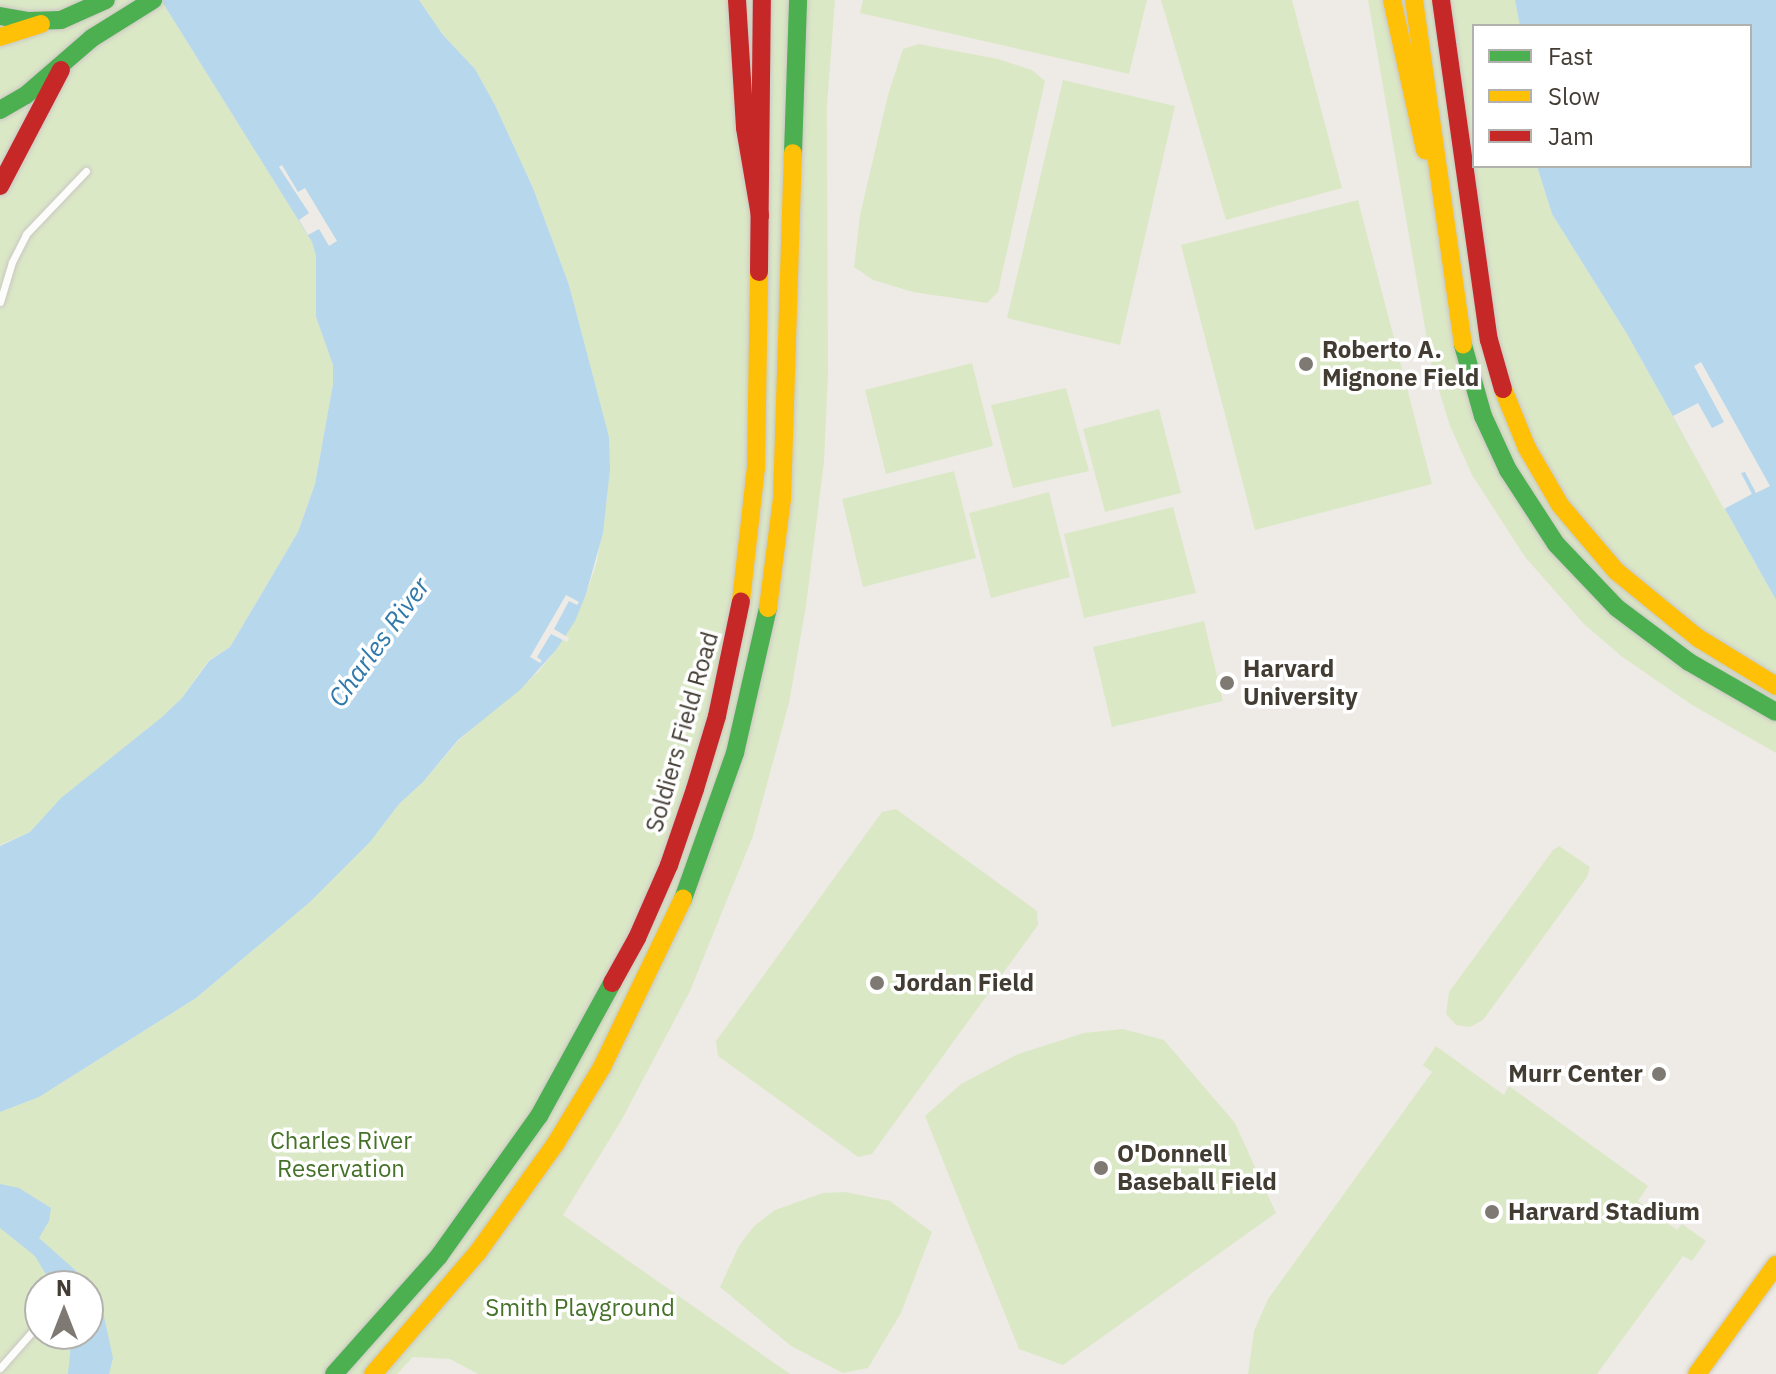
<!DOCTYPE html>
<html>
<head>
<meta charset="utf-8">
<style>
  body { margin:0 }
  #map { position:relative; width:1776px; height:1374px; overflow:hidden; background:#eeebe6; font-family:"IBM Plex Sans",sans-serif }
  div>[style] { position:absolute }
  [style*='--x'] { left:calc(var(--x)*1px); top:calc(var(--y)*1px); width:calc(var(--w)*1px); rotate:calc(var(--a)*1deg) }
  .green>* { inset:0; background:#dbe8c6 }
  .water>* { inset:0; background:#b6d7ec }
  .pier>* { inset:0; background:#eeebe6 }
  .roads { filter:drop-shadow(0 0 2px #cac7c2) drop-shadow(0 0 2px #cac7c2) }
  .lane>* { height:7px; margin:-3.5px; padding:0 3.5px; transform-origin:3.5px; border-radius:3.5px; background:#fcfcfb }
  .fast>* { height:18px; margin:-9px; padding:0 9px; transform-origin:9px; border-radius:9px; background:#4caf50 }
  .slow>* { height:18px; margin:-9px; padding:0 9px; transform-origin:9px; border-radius:9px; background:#ffc107 }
  .jam>* { height:18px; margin:-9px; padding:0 9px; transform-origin:9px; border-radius:9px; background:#c62828 }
  .dots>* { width:22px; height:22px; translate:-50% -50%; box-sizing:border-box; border:4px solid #fff; border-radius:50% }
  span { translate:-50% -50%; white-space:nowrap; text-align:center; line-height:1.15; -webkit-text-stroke:7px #fff; paint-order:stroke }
  .poi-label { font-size:24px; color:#423c33; font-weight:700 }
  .left { translate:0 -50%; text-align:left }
  .right { translate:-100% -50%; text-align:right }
  .street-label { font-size:24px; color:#423c33 }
  .park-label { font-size:24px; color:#457228 }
  .water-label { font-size:26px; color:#2f79ab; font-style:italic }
  .legend { position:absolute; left:1472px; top:24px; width:280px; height:144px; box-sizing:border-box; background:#fff; border:2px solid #b3b1ad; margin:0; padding:10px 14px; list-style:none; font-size:24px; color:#423c33 }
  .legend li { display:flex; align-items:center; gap:16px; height:40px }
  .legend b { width:40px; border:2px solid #b3b1ad }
  .north { position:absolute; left:24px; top:1270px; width:80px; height:80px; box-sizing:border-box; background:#fff; border:2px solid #b3b1ad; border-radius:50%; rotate:0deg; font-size:22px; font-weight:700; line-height:32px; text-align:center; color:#423c33 }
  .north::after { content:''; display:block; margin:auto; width:28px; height:36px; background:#7e7972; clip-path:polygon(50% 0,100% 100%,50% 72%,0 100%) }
</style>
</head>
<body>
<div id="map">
  <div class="green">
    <div style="clip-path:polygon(0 0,161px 0,312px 242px,316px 256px,316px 317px,333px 365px,333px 384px,315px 484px,298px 532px,230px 647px,208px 661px,182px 698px,162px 717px,62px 798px,30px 832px,0 845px)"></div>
    <div style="clip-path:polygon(evenodd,419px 0,835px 0,827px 106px,828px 374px,824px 462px,806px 606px,789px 703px,753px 836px,690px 991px,621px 1121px,563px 1215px,790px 1374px,478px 1374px,450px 1359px,413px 1357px,397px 1374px,0 1374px,0 1112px,39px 1097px,196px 998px,310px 902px,370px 842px,399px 804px,423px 782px,459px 740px,538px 672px,556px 650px,586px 594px,597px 561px,607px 499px,609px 439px,569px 285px,533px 188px,495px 105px,475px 69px,443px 35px,419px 0,40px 1286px,88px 1286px,88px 1334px,40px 1334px,40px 1286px)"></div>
    <div style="clip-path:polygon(863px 0,1147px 0,1129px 74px,860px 13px)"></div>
    <div style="clip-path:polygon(1161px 0,1292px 0,1342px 188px,1226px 220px)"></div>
    <div style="clip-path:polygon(1368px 0,1515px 0,1520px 26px,1474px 26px,1474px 166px,1537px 166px,1552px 214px,1627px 334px,1776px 600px,1776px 753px,1692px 705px,1621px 656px,1584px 624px,1525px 557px,1472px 475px,1450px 426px,1432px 368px)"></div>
    <div style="clip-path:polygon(919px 44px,998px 59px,1032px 70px,1045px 81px,998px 292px,987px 303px,913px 292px,873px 280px,854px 267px,860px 215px,888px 95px,903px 49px)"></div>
    <div style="clip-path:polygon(1063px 80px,1175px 106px,1120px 345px,1007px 318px)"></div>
    <div style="clip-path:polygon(1358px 200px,1432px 484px,1255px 530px,1181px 245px)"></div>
    <div style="clip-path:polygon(972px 363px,993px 446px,886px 474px,865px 390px)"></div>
    <div style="clip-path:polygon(1066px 388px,1089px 471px,1013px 488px,991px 405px)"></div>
    <div style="clip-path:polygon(1159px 409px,1181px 493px,1105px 512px,1083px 429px)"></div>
    <div style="clip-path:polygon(954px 471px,976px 558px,863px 587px,842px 499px)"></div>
    <div style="clip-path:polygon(1049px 492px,1070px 577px,991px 598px,969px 513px)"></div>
    <div style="clip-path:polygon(1173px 507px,1196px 593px,1084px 618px,1064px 534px)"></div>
    <div style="clip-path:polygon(1204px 621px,1223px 701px,1112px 727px,1093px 647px)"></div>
    <div style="clip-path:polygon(896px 809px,1037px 911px,1038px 925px,872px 1154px,858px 1157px,718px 1056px,716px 1041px,882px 812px)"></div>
    <div style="clip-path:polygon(1559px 846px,1590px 867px,1587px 877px,1483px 1020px,1470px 1027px,1456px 1025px,1446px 1014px,1449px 992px,1553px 850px)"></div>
    <div style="clip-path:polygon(1123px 1029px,1164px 1040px,1235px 1123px,1276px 1213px,1063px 1365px,1019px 1349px,925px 1116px,961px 1084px,1018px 1054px,1084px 1033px)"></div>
    <div style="clip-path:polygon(1436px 1046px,1504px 1095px,1509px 1086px,1648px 1186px,1638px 1201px,1677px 1230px,1682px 1224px,1706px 1241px,1692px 1261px,1683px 1256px,1597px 1374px,1248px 1374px,1254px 1331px,1268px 1299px,1432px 1072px,1423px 1065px)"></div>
    <div style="clip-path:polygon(845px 1192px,890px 1201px,932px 1232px,901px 1313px,868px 1368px,843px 1373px,791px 1346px,720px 1287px,739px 1246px,754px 1226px,775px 1210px,823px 1193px)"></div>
  </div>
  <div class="water">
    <div style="clip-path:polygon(161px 0,419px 0,443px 35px,475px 69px,495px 105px,533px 188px,569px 285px,609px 437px,610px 469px,603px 533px,586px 594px,575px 621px,556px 650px,520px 690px,458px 740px,423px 782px,399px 804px,370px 842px,310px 902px,196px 998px,39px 1097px,0 1112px,0 846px,30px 832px,61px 798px,162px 717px,182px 698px,209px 661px,230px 647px,298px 532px,315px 484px,333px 384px,333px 365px,316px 317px,316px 256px,312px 242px)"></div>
    <div style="clip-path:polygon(1515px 0,1776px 0,1776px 600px,1627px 334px,1552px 214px,1537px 166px,1750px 166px,1750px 26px,1520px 26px)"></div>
    <div style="clip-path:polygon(0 1184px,19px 1188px,51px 1208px,49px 1221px,39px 1238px,84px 1278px,101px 1303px,113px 1358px,109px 1374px,68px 1374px,72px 1334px,88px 1334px,88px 1286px,53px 1286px,35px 1256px,0 1228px)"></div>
  </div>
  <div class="pier">
    <div style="clip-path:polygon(282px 165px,298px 192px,305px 188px,337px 241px,329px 246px,319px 229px,308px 235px,299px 220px,309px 213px,279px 167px)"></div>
    <div style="clip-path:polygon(1701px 362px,1770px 486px,1756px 493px,1745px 472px,1741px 473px,1752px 494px,1724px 509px,1673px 416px,1698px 403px,1712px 428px,1724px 422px,1694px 366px)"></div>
    <div style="clip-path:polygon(566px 595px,579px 602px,577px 605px,569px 601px,554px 629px,569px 638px,567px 642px,551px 634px,537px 657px,542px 661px,540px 663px,530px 657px)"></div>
  </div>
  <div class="roads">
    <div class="lane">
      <div style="--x:0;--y:302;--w:42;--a:-73.3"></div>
      <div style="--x:12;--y:262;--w:31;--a:-63"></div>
      <div style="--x:26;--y:234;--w:87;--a:-46.4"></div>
      <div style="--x:0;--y:1368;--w:56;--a:-48.6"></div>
    </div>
    <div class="fast">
      <div style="--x:0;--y:16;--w:29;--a:10"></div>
      <div style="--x:29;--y:21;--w:32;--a:-2"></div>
      <div style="--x:61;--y:20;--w:49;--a:-24"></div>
      <div style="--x:0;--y:110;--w:30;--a:-30"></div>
      <div style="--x:26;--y:95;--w:87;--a:-40.8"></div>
      <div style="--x:92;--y:38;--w:72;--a:-31.9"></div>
      <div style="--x:793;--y:153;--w:153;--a:-88.1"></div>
      <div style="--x:1463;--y:345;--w:74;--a:74.3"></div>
      <div style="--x:1483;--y:416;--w:60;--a:65.2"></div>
      <div style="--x:1508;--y:470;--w:88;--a:57"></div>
      <div style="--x:1556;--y:544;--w:88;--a:46.4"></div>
      <div style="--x:1617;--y:608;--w:90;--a:36.9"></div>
      <div style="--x:1689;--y:662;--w:100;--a:29.9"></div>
      <div style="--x:683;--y:899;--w:155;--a:-70.4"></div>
      <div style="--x:735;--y:753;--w:149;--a:-77.2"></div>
      <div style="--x:334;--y:1374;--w:158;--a:-48.3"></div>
      <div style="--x:439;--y:1256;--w:172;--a:-54.5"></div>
      <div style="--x:539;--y:1116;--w:152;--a:-61.2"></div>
    </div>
    <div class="slow">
      <div style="--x:1392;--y:0;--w:154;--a:77.6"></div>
      <div style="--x:1414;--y:0;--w:348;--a:81.9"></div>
      <div style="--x:0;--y:37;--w:43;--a:-17.6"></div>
      <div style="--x:1503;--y:389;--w:64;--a:67.9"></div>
      <div style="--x:1527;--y:448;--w:66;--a:59.9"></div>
      <div style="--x:1560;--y:505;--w:87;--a:49.7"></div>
      <div style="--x:1616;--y:571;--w:106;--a:39.3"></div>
      <div style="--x:1698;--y:638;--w:92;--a:31.6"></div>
      <div style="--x:741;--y:601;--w:134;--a:-83.6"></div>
      <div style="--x:756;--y:468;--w:196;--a:-89.1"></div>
      <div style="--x:768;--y:608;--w:110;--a:-82.7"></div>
      <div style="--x:782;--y:499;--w:346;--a:-88.2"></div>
      <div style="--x:373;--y:1374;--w:161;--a:-49.3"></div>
      <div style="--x:478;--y:1252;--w:134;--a:-54.4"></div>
      <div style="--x:556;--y:1143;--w:89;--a:-58.8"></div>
      <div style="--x:602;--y:1067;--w:187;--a:-64.3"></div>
      <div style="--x:1697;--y:1374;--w:135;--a:-54.1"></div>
    </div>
    <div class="jam">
      <div style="--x:737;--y:0;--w:128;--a:86.4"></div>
      <div style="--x:745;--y:128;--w:89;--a:80.3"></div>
      <div style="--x:1441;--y:0;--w:343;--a:82"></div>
      <div style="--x:1489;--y:340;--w:51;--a:74.1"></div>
      <div style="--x:0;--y:186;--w:131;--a:-62.3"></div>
      <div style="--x:759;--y:272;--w:272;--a:-89.4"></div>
      <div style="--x:612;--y:983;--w:51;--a:-60.9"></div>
      <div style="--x:637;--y:938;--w:80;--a:-66.3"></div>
      <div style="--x:669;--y:865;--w:80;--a:-71.1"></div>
      <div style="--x:695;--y:789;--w:76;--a:-73.2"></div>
      <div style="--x:717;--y:716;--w:117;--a:-78.2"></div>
    </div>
  </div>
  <div class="dots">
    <div style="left:1306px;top:364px;background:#7e7972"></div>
    <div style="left:1227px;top:683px;background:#7e7972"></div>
    <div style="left:877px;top:983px;background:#7e7972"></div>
    <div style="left:1659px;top:1074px;background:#7e7972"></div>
    <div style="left:1101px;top:1168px;background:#7e7972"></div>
    <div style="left:1492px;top:1212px;background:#7e7972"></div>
  </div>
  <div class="poi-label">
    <span class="left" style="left:1322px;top:364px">Roberto A.<br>Mignone Field</span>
    <span class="left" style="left:1243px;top:683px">Harvard<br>University</span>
    <span class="left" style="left:893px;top:983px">Jordan Field</span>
    <span class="right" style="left:1643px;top:1074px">Murr Center</span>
    <span class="left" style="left:1117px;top:1168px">O'Donnell<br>Baseball Field</span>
    <span class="left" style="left:1508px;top:1212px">Harvard Stadium</span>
  </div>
  <div class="street-label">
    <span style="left:682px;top:732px;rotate:-74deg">Soldiers Field Road</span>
  </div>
  <div class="park-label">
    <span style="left:341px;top:1155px">Charles River<br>Reservation</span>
    <span style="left:580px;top:1308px">Smith Playground</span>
  </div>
  <div class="water-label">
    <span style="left:379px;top:642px;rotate:-54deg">Charles River</span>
  </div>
  <ul class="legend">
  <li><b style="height:10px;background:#4caf50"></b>Fast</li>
  <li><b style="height:10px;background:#ffc107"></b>Slow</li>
  <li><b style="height:10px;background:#c62828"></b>Jam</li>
  </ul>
  <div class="north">N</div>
</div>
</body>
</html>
